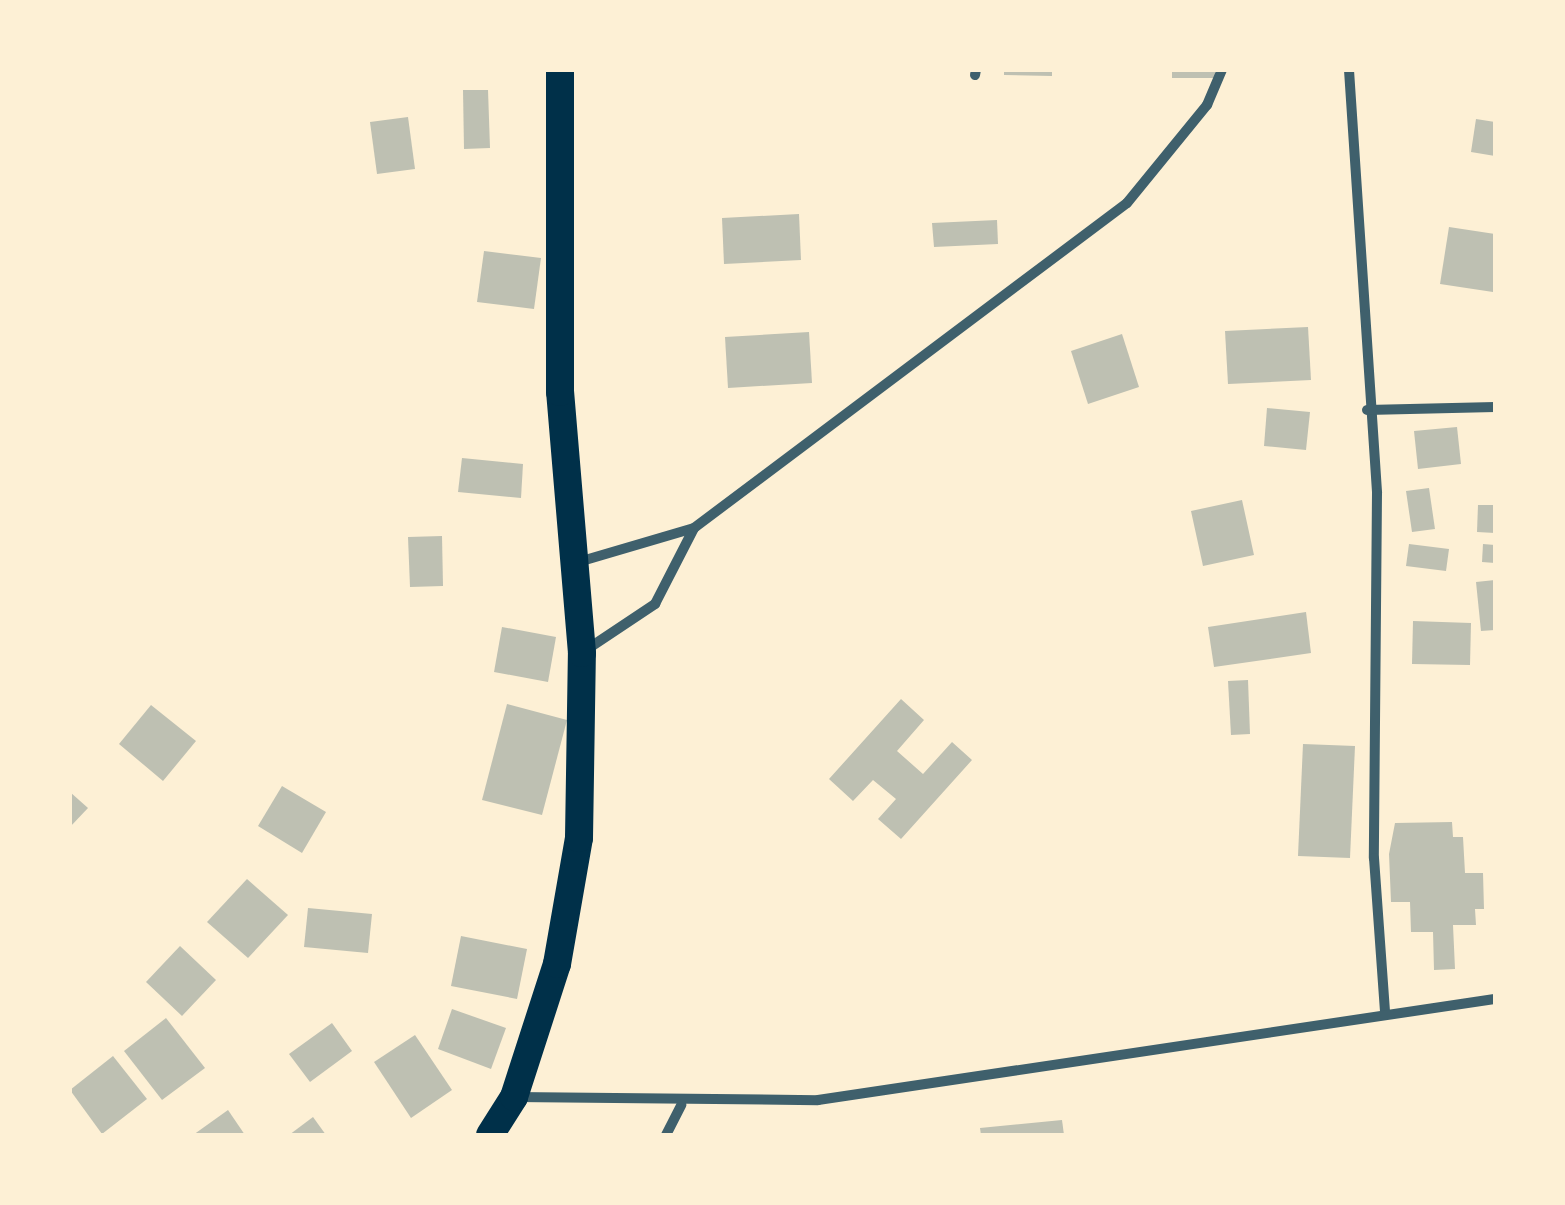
<!DOCTYPE html>
<html>
<head>
<meta charset="utf-8">
<style>
  body { margin:0 }
  #map { position:relative; width:1565px; height:1205px; overflow:hidden; background:#fdf0d5; font-family:"IBM Plex Sans",sans-serif }
  div>[style] { position:absolute }
  [style*='--x'] { left:calc(var(--x)*1px); top:calc(var(--y)*1px); width:calc(var(--w)*1px); rotate:calc(var(--a)*1deg) }
  .building>* { inset:0; background:#bec0b2 }
  .minor>* { height:10px; margin:-5px; padding:0 5px; transform-origin:5px; border-radius:5px; background:#3f606c }
  .trunk>* { height:28px; margin:-14px; padding:0 14px; transform-origin:14px; border-radius:14px; background:#003049 }
  span { translate:-50% -50%; white-space:nowrap; text-align:center; line-height:1.15; -webkit-text-stroke:8px #fdf0d5; paint-order:stroke }
  .frame { position:absolute; inset:0; border:72px solid #fdf0d5; pointer-events:none }
</style>
</head>
<body>
<div id="map">
  <div class="building">
    <div style="clip-path:polygon(1004px 70px,1052px 70px,1052px 76px,1004px 75px)"></div>
    <div style="clip-path:polygon(1172px 70px,1215px 70px,1215px 78px,1172px 78px)"></div>
    <div style="clip-path:polygon(463px 90px,488px 90px,490px 148px,464px 149px)"></div>
    <div style="clip-path:polygon(408px 117px,415px 169px,377px 174px,370px 122px)"></div>
    <div style="clip-path:polygon(1476px 119px,1495px 122px,1495px 156px,1471px 152px)"></div>
    <div style="clip-path:polygon(799px 214px,801px 260px,724px 264px,722px 218px)"></div>
    <div style="clip-path:polygon(997px 220px,998px 244px,934px 247px,932px 223px)"></div>
    <div style="clip-path:polygon(1449px 227px,1495px 234px,1493px 292px,1440px 284px)"></div>
    <div style="clip-path:polygon(484px 251px,541px 258px,534px 309px,477px 302px)"></div>
    <div style="clip-path:polygon(1308px 327px,1311px 380px,1228px 384px,1225px 331px)"></div>
    <div style="clip-path:polygon(809px 332px,812px 383px,728px 388px,725px 337px)"></div>
    <div style="clip-path:polygon(1122px 334px,1139px 387px,1088px 404px,1071px 351px)"></div>
    <div style="clip-path:polygon(1267px 408px,1310px 412px,1306px 450px,1264px 446px)"></div>
    <div style="clip-path:polygon(1457px 427px,1461px 464px,1418px 469px,1414px 431px)"></div>
    <div style="clip-path:polygon(462px 458px,523px 464px,521px 498px,458px 492px)"></div>
    <div style="clip-path:polygon(1429px 488px,1435px 529px,1412px 532px,1406px 491px)"></div>
    <div style="clip-path:polygon(1242px 500px,1254px 555px,1203px 566px,1191px 511px)"></div>
    <div style="clip-path:polygon(1478px 505px,1495px 505px,1495px 533px,1477px 532px)"></div>
    <div style="clip-path:polygon(442px 536px,443px 586px,410px 587px,408px 537px)"></div>
    <div style="clip-path:polygon(1409px 544px,1449px 549px,1446px 571px,1406px 566px)"></div>
    <div style="clip-path:polygon(1483px 544px,1495px 545px,1495px 563px,1482px 562px)"></div>
    <div style="clip-path:polygon(1495px 580px,1495px 630px,1481px 631px,1476px 582px)"></div>
    <div style="clip-path:polygon(1306px 612px,1311px 653px,1214px 667px,1208px 627px)"></div>
    <div style="clip-path:polygon(1413px 621px,1471px 623px,1470px 665px,1412px 664px)"></div>
    <div style="clip-path:polygon(502px 627px,556px 637px,548px 682px,494px 672px)"></div>
    <div style="clip-path:polygon(1248px 680px,1250px 734px,1231px 735px,1228px 681px)"></div>
    <div style="clip-path:polygon(901px 699px,924px 720px,897px 751px,923px 774px,952px 742px,972px 760px,901px 839px,878px 819px,896px 799px,873px 780px,853px 801px,829px 779px)"></div>
    <div style="clip-path:polygon(507px 704px,567px 720px,542px 815px,482px 800px)"></div>
    <div style="clip-path:polygon(151px 705px,196px 741px,163px 781px,119px 744px)"></div>
    <div style="clip-path:polygon(1303px 744px,1355px 746px,1350px 858px,1298px 856px)"></div>
    <div style="clip-path:polygon(282px 786px,326px 812px,302px 853px,258px 826px)"></div>
    <div style="clip-path:polygon(70px 792px,88px 808px,70px 827px)"></div>
    <div style="clip-path:polygon(1452px 822px,1453px 837px,1463px 837px,1465px 873px,1483px 873px,1484px 909px,1475px 909px,1476px 925px,1453px 925px,1455px 969px,1434px 970px,1433px 932px,1411px 932px,1410px 902px,1391px 902px,1389px 854px,1395px 823px)"></div>
    <div style="clip-path:polygon(247px 879px,288px 915px,248px 958px,207px 922px)"></div>
    <div style="clip-path:polygon(308px 908px,372px 914px,368px 953px,304px 947px)"></div>
    <div style="clip-path:polygon(461px 936px,527px 949px,517px 999px,451px 986px)"></div>
    <div style="clip-path:polygon(180px 946px,216px 980px,182px 1016px,146px 982px)"></div>
    <div style="clip-path:polygon(452px 1009px,506px 1028px,491px 1069px,438px 1049px)"></div>
    <div style="clip-path:polygon(166px 1018px,205px 1068px,162px 1100px,124px 1051px)"></div>
    <div style="clip-path:polygon(332px 1023px,352px 1051px,310px 1082px,289px 1054px)"></div>
    <div style="clip-path:polygon(415px 1035px,452px 1090px,411px 1118px,374px 1062px)"></div>
    <div style="clip-path:polygon(113px 1056px,147px 1099px,102px 1134px,70px 1090px)"></div>
    <div style="clip-path:polygon(228px 1110px,245px 1135px,193px 1135px)"></div>
    <div style="clip-path:polygon(313px 1117px,326px 1135px,289px 1135px)"></div>
    <div style="clip-path:polygon(1062px 1120px,1064px 1135px,981px 1135px,980px 1128px)"></div>
  </div>
  <div class="minor">
    <div style="--x:1349;--y:70;--w:424;--a:86.2"></div>
    <div style="--x:1377;--y:493;--w:365;--a:90.5"></div>
    <div style="--x:1374;--y:858;--w:153;--a:85.9"></div>
    <div style="--x:975;--y:75;--w:5;--a:-79"></div>
    <div style="--x:1367;--y:410;--w:128;--a:-1.3"></div>
    <div style="--x:575;--y:563;--w:124;--a:-16.4"></div>
    <div style="--x:583;--y:652;--w:87;--a:-33.7"></div>
    <div style="--x:655;--y:604;--w:85;--a:-62.8"></div>
    <div style="--x:694;--y:528;--w:541;--a:-36.89"></div>
    <div style="--x:1127;--y:203;--w:127;--a:-50.8"></div>
    <div style="--x:1207;--y:105;--w:38;--a:-67"></div>
    <div style="--x:515;--y:1097;--w:303;--a:0.6"></div>
    <div style="--x:818;--y:1100;--w:684;--a:-8.49"></div>
    <div style="--x:666;--y:1135;--w:34;--a:-63"></div>
  </div>
  <div class="trunk">
    <div style="--x:490;--y:1135;--w:45;--a:-57.7"></div>
    <div style="--x:514;--y:1097;--w:140;--a:-72.1"></div>
    <div style="--x:557;--y:964;--w:128;--a:-80.1"></div>
    <div style="--x:579;--y:838;--w:185;--a:-89.1"></div>
    <div style="--x:582;--y:653;--w:262;--a:-94.8"></div>
    <div style="--x:560;--y:392;--w:322;--a:-90"></div>
  </div>
  <div class="frame"></div>
</div>
</body>
</html>
